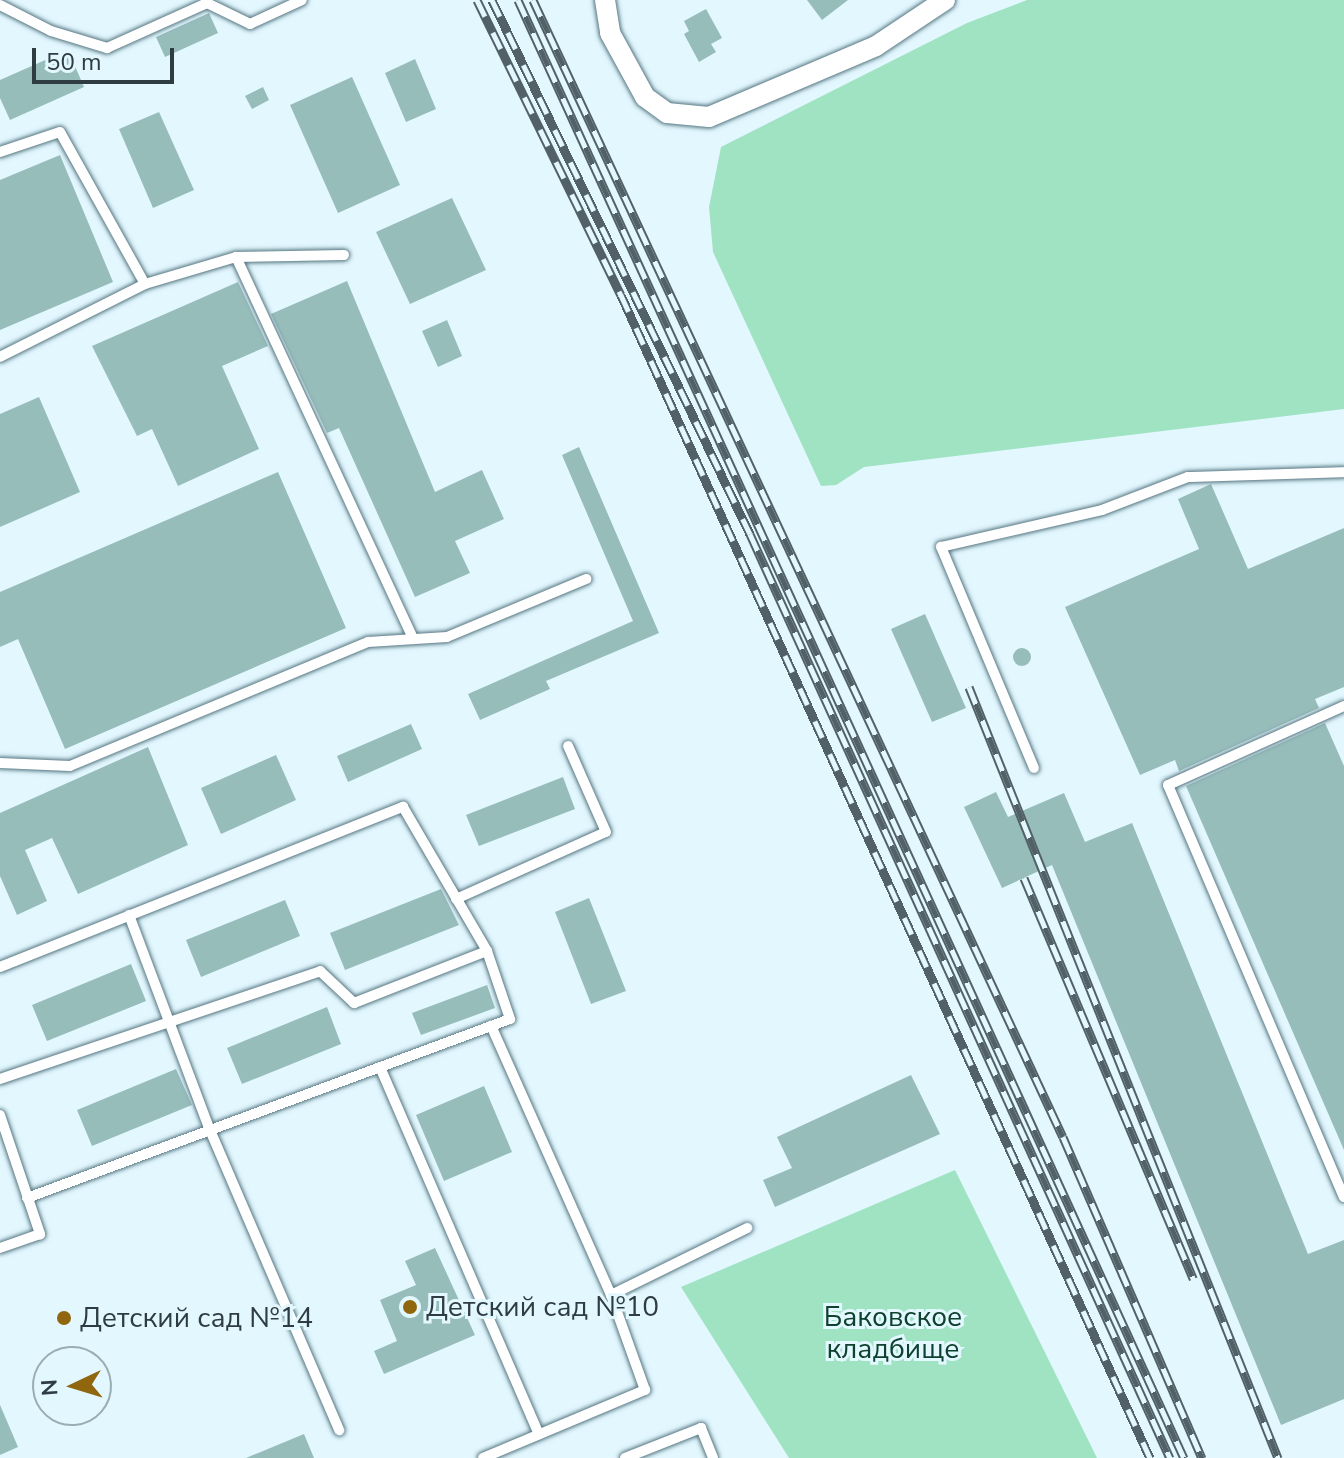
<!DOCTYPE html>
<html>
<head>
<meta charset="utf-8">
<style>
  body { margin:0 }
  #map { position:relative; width:1344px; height:1458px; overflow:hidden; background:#e2f7fe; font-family:"Nunito Sans",sans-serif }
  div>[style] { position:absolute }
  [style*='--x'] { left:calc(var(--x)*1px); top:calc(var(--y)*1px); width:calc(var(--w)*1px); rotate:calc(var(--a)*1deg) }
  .green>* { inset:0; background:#9fe3c3 }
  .building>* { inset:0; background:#97bdbb }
  .round { border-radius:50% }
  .roads { filter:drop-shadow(0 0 2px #567681) drop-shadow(0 0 2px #567681) }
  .service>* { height:10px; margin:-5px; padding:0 5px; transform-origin:5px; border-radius:5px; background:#fff }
  .minor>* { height:20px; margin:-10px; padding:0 10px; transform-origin:10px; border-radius:10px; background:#fff }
  .rail>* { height:9px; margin-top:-4.5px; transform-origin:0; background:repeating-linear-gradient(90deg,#e2f7fe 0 18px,#526167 0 36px); box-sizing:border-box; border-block:2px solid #526167 }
  .dots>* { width:22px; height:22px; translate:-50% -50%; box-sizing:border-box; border:4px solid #e2f7fe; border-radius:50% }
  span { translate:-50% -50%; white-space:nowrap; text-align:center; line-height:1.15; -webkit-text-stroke:6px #e2f7fe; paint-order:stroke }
  .poi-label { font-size:28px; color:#2f3d42 }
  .left { translate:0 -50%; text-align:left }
  .park-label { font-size:28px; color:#0e412e }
  .north { position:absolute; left:32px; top:1346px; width:80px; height:80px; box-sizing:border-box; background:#e2f7fe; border:2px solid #9aadb3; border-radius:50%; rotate:266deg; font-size:22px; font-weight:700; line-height:32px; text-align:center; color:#2f3d42 }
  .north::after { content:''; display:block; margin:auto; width:28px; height:36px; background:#90670e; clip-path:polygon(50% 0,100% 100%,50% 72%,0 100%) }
  .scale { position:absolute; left:32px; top:48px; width:142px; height:36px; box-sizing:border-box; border:4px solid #2f3d42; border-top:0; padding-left:10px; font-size:24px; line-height:28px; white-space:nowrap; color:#2f3d42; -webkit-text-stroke:6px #e2f7fe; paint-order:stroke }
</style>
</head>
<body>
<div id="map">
  <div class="green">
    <div style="clip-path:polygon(1027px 0,1344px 0,1344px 409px,864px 467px,836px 485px,821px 486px,713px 252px,709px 207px,721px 147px,967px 23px)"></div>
    <div style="clip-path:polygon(955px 1170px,1097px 1458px,789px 1458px,681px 1287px)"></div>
  </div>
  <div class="building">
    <div style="clip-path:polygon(807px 0,848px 0,822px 20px)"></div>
    <div style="clip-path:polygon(706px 9px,722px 38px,711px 44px,716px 52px,699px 62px,684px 34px,689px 31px,684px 21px)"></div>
    <div style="clip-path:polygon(209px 13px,218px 33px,165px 57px,156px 37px)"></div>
    <div style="clip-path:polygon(68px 50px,84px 87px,10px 120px,0 98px,0 80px)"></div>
    <div style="clip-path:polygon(415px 59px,436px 109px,406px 122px,385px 73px)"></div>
    <div style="clip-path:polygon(352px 77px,400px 185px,338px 213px,290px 105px)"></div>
    <div style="clip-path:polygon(263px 87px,269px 100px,252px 109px,245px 96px)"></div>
    <div style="clip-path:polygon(159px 112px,194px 190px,153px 208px,119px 129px)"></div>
    <div style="clip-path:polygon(60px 155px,113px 282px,0 330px,0 180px)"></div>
    <div style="clip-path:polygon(452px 198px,486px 270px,410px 304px,376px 232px)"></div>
    <div style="clip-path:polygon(347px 281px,435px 492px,482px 470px,504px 519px,455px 541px,470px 573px,415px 597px,339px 428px,327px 433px,271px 314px)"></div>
    <div style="clip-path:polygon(238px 282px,268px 346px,222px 366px,259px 449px,178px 486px,152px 429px,137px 436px,92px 346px)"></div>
    <div style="clip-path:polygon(447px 320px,462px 356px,438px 367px,422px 331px)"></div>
    <div style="clip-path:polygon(39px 397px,80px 492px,0 527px,0 414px)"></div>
    <div style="clip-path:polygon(579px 447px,659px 633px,546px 681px,550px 689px,480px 720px,468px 694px,633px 621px,562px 455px)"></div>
    <div style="clip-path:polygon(278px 472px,346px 628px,65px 749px,18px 639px,0 647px,0 592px)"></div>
    <div style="clip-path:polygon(1211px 484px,1248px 569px,1344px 528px,1344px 687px,1315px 699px,1319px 708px,1179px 771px,1175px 760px,1140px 775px,1065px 607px,1199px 549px,1178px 499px)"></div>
    <div style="clip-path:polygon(925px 614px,966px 708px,932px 722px,891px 629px)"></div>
    <div class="round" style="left:1013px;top:648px;width:18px;height:18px"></div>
    <div style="clip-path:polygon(1325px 723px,1344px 766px,1344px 1150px,1186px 786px)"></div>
    <div style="clip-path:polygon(411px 724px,422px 749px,348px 782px,337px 756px)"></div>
    <div style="clip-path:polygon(148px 747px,188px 845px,78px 894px,52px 838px,25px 850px,47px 901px,17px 915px,0 876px,0 813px)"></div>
    <div style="clip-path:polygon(276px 755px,296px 800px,221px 834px,201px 788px)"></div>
    <div style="clip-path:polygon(563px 777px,575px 809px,479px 846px,466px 815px)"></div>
    <div style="clip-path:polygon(996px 792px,1008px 817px,1064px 793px,1085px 842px,1132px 823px,1308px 1254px,1344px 1240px,1344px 1399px,1281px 1425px,1052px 865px,1002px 888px,964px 807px)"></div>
    <div style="clip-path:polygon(441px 889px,459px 925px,345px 970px,330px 933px)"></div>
    <div style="clip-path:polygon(589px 898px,626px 991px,591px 1004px,555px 912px)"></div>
    <div style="clip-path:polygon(285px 900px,300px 936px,201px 977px,186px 940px)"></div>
    <div style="clip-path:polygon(131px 964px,146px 1001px,47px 1041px,32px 1005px)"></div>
    <div style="clip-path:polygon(487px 985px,495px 1008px,421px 1035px,412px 1013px)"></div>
    <div style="clip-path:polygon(327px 1007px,341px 1044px,242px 1084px,227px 1048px)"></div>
    <div style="clip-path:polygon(176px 1069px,192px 1105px,92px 1146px,77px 1110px)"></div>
    <div style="clip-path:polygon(911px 1075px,940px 1134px,775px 1207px,763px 1180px,792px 1168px,777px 1137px)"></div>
    <div style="clip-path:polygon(484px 1086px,512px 1152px,444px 1181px,416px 1115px)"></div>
    <div style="clip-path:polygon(435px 1248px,475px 1335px,384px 1374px,374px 1351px,397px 1341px,380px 1300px,416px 1285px,405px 1261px)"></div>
    <div style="clip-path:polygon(0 1405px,18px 1447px,0 1455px)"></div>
    <div style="clip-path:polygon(304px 1434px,314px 1458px,246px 1458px)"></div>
  </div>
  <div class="roads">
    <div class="service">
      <div style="--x:0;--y:5;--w:57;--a:27"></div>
      <div style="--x:51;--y:31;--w:59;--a:16.9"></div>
      <div style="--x:107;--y:48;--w:110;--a:-24.2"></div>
      <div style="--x:207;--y:3;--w:48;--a:26"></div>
      <div style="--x:250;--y:24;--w:57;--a:-24.8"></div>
      <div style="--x:0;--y:152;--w:63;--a:-18.4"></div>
      <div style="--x:60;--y:132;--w:174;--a:60.8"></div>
      <div style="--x:145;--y:284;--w:162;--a:153.3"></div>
      <div style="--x:236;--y:257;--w:421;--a:65.1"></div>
      <div style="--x:145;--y:284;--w:95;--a:-16.5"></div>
      <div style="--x:236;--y:257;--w:108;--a:-1.1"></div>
      <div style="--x:1344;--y:706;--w:193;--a:155.8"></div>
      <div style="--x:1168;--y:785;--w:448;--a:66.9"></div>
      <div style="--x:0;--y:763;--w:70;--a:2.5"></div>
      <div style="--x:70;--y:766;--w:323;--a:-22.6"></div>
      <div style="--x:368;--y:642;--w:79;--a:-3.6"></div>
      <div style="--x:447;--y:637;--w:151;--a:-22.6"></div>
      <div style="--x:1034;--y:768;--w:240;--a:-112.8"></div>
      <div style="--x:941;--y:547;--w:165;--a:-12.9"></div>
      <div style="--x:1102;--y:510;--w:92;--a:-21"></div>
      <div style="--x:1188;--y:477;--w:156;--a:-1.8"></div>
      <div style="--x:456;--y:899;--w:164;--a:-24.1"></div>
      <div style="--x:606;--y:832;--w:94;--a:-113.8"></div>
      <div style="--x:129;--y:915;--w:230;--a:69.4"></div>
      <div style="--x:210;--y:1130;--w:327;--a:66.7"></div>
      <div style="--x:0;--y:967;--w:434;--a:-21.7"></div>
      <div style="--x:403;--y:807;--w:167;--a:59.7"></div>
      <div style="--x:380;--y:1067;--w:400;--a:66.6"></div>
      <div style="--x:0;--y:1079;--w:338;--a:-18.6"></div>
      <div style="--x:320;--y:971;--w:47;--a:43.3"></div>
      <div style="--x:354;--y:1003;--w:143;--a:-21.4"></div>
      <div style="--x:487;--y:951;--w:72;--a:71.3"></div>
      <div style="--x:510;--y:1019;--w:515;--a:159.67"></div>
      <div style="--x:0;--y:1115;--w:126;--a:71.4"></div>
      <div style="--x:40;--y:1234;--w:42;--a:160.7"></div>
      <div style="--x:611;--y:1295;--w:152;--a:-26.2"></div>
      <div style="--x:483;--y:1458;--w:176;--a:-22.8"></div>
      <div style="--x:645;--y:1390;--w:101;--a:-109.7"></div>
      <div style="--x:611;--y:1295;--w:295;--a:-114"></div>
      <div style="--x:625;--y:1458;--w:82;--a:-21.5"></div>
      <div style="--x:701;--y:1428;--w:32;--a:68"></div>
    </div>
    <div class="minor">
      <div style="--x:605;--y:0;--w:33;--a:81"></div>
      <div style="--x:610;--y:33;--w:73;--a:61.3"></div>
      <div style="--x:645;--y:97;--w:27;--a:36"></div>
      <div style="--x:667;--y:113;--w:42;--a:5.4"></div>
      <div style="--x:709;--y:117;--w:181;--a:-23"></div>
      <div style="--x:876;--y:46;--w:83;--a:-33.7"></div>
    </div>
  </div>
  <div class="rail">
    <div style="--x:477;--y:0;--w:328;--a:64"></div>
    <div style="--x:621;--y:295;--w:1278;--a:65.54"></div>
    <div style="--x:492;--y:0;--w:593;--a:64.21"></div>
    <div style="--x:750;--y:534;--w:1015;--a:65.56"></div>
    <div style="--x:518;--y:0;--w:1603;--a:65.45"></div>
    <div style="--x:533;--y:0;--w:1254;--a:65.01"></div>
    <div style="--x:1063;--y:1137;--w:350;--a:66.6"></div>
    <div style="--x:969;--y:687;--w:831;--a:68.16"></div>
    <div style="--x:1024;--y:878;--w:435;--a:67.1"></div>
  </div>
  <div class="dots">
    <div style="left:410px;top:1307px;background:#90670e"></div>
    <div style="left:64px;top:1318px;background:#90670e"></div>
  </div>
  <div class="poi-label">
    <span class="left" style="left:426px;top:1307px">Детский сад №10</span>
    <span class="left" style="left:80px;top:1318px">Детский сад №14</span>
  </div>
  <div class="park-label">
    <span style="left:893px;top:1333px">Баковское<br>кладбище</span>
  </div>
  <div class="north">N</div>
  <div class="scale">50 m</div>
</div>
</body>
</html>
